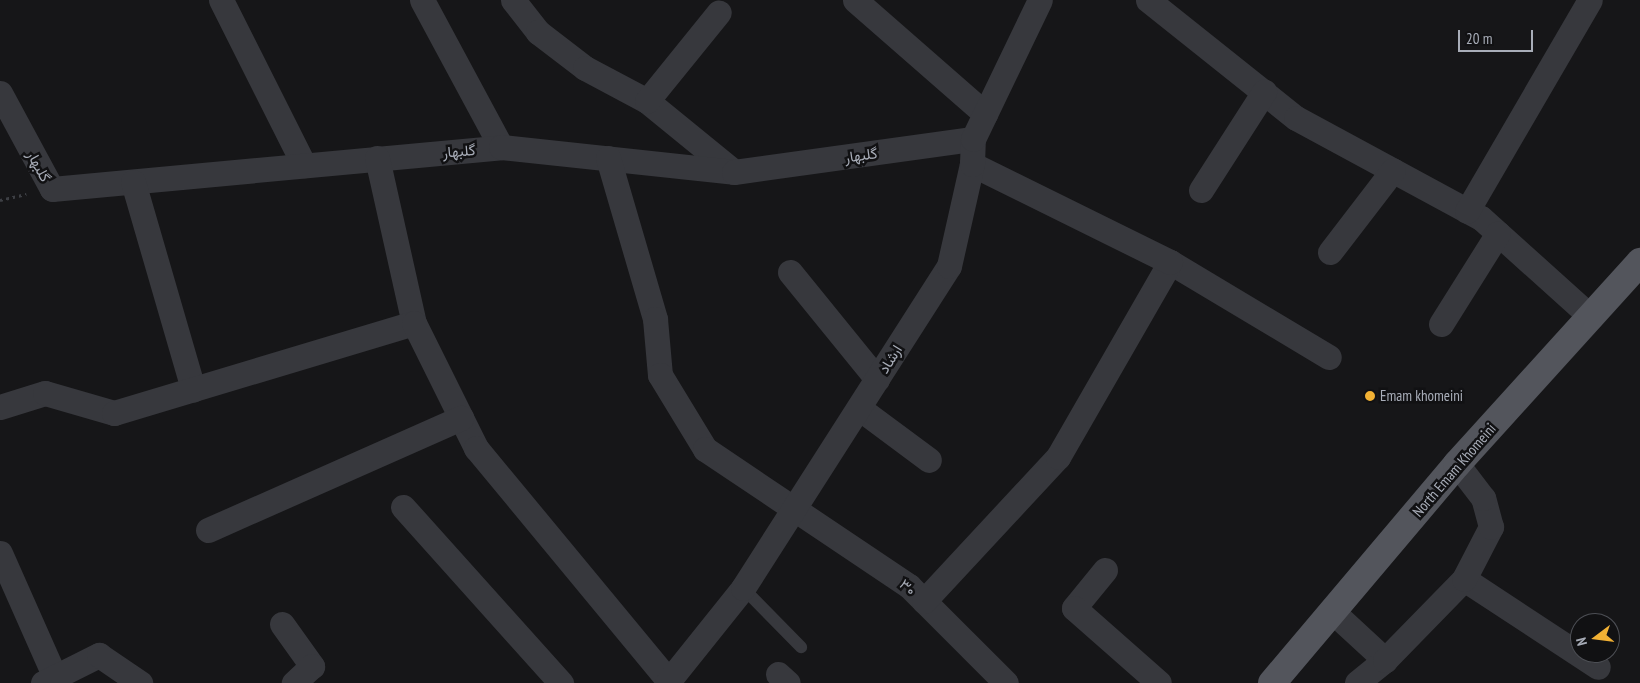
<!DOCTYPE html>
<html>
<head>
<meta charset="utf-8">
<style>
  body { margin:0 }
  #map { position:relative; width:1640px; height:683px; overflow:hidden; background:#161618; font-family:"PT Sans Narrow",Vazirmatn,sans-serif }
  div>[style] { position:absolute }
  [style*='--x'] { left:calc(var(--x)*1px); top:calc(var(--y)*1px); width:calc(var(--w)*1px); rotate:calc(var(--a)*1deg) }
  .path>* { height:3px; margin-top:-1.5px; transform-origin:0; background:repeating-linear-gradient(90deg,#3d3f44 0 2.5px,transparent 0 6.5px) }
  .service>* { height:12px; margin:-6px; padding:0 6px; transform-origin:6px; border-radius:6px; background:#37383d }
  .minor>* { height:25px; margin:-12.5px; padding:0 12.5px; transform-origin:12.5px; border-radius:12.5px; background:#37383d }
  .primary>* { height:28px; margin:-14px; padding:0 14px; transform-origin:14px; border-radius:14px; background:#53555c }
  .dots>* { width:14px; height:14px; translate:-50% -50%; box-sizing:border-box; border:2px solid #111113; border-radius:50% }
  span { translate:-50% -50%; white-space:nowrap; text-align:center; line-height:1.15; -webkit-text-stroke:5px #111113; paint-order:stroke }
  .street-label { font-size:15px; color:#a8adb8 }
  .poi-label { font-size:15px; color:#a8adb8 }
  .left { translate:0 -50%; text-align:left }
  .north { position:absolute; left:1570px; top:613px; width:50px; height:50px; box-sizing:border-box; background:#111113; border:1px solid #4d4f55; border-radius:50%; rotate:255deg; font-size:14px; font-weight:700; line-height:20px; text-align:center; color:#a8adb8 }
  .north::after { content:''; display:block; margin:auto; width:18px; height:22px; background:#f2b134; clip-path:polygon(50% 0,100% 100%,50% 72%,0 100%) }
  .scale { position:absolute; left:1458px; top:30px; width:75px; height:22px; box-sizing:border-box; border:2px solid #a8adb8; border-top:0; padding-left:6px; font-size:15px; line-height:18px; white-space:nowrap; color:#a8adb8; -webkit-text-stroke:4px #111113; paint-order:stroke }
</style>
</head>
<body>
<div id="map">
  <div class="path">
    <div style="--x:0;--y:200;--w:27;--a:-13"></div>
  </div>
  <div class="service">
    <div style="--x:743;--y:588;--w:83;--a:45.5"></div>
  </div>
  <div class="minor">
    <div style="--x:221;--y:0;--w:185;--a:63.3"></div>
    <div style="--x:422;--y:0;--w:167;--a:61.7"></div>
    <div style="--x:513;--y:0;--w:41;--a:52"></div>
    <div style="--x:538;--y:32;--w:59;--a:37.5"></div>
    <div style="--x:585;--y:68;--w:70;--a:28"></div>
    <div style="--x:647;--y:101;--w:112;--a:39.2"></div>
    <div style="--x:855;--y:0;--w:173;--a:41.2"></div>
    <div style="--x:1148;--y:0;--w:189;--a:38.6"></div>
    <div style="--x:1296;--y:118;--w:210;--a:28.4"></div>
    <div style="--x:1481;--y:218;--w:148;--a:42"></div>
    <div style="--x:0;--y:93;--w:109;--a:61.6"></div>
    <div style="--x:52;--y:189;--w:451;--a:-5.3"></div>
    <div style="--x:501;--y:147;--w:234;--a:6.1"></div>
    <div style="--x:734;--y:172;--w:241;--a:-7.9"></div>
    <div style="--x:647;--y:101;--w:114;--a:-51"></div>
    <div style="--x:377;--y:158;--w:169;--a:77.4"></div>
    <div style="--x:608;--y:158;--w:168;--a:73.7"></div>
    <div style="--x:655;--y:319;--w:56;--a:84.9"></div>
    <div style="--x:660;--y:375;--w:87;--a:58.7"></div>
    <div style="--x:705;--y:449;--w:246;--a:33.9"></div>
    <div style="--x:909;--y:586;--w:137;--a:45"></div>
    <div style="--x:133;--y:182;--w:216;--a:73.8"></div>
    <div style="--x:1201;--y:190;--w:117;--a:-57.3"></div>
    <div style="--x:1467;--y:211;--w:244;--a:-59.8"></div>
    <div style="--x:1330;--y:252;--w:103;--a:-52.5"></div>
    <div style="--x:1170;--y:262;--w:185;--a:30.9"></div>
    <div style="--x:790;--y:272;--w:138;--a:50.9"></div>
    <div style="--x:1441;--y:324;--w:107;--a:-57.9"></div>
    <div style="--x:0;--y:407;--w:47;--a:-17.3"></div>
    <div style="--x:45;--y:393;--w:72;--a:16.2"></div>
    <div style="--x:114;--y:413;--w:313;--a:-16.7"></div>
    <div style="--x:414;--y:323;--w:140;--a:63.6"></div>
    <div style="--x:476;--y:448;--w:303;--a:50.4"></div>
    <div style="--x:859;--y:408;--w:87;--a:36.6"></div>
    <div style="--x:403;--y:507;--w:237;--a:48.1"></div>
    <div style="--x:208;--y:530;--w:277;--a:-23.9"></div>
    <div style="--x:0;--y:553;--w:136;--a:66.1"></div>
    <div style="--x:1105;--y:570;--w:49;--a:129.2"></div>
    <div style="--x:1074;--y:608;--w:113;--a:41.4"></div>
    <div style="--x:1464;--y:579;--w:160;--a:33.3"></div>
    <div style="--x:924;--y:601;--w:197;--a:-47.1"></div>
    <div style="--x:1058;--y:457;--w:225;--a:-60.1"></div>
    <div style="--x:1170;--y:262;--w:221;--a:-153.7"></div>
    <div style="--x:1333;--y:612;--w:71;--a:42.7"></div>
    <div style="--x:1385;--y:660;--w:36;--a:141"></div>
    <div style="--x:282;--y:624;--w:52;--a:54.5"></div>
    <div style="--x:312;--y:666;--w:25;--a:137"></div>
    <div style="--x:1385;--y:660;--w:113;--a:-45.7"></div>
    <div style="--x:1464;--y:579;--w:59;--a:-62.6"></div>
    <div style="--x:1491;--y:527;--w:30;--a:-105"></div>
    <div style="--x:1483;--y:498;--w:43;--a:-127.4"></div>
    <div style="--x:778;--y:674;--w:13;--a:42"></div>
    <div style="--x:43;--y:683;--w:63;--a:-26.6"></div>
    <div style="--x:99;--y:655;--w:50;--a:34.3"></div>
    <div style="--x:667;--y:683;--w:122;--a:-51.3"></div>
    <div style="--x:743;--y:588;--w:382;--a:-57.4"></div>
    <div style="--x:949;--y:266;--w:105;--a:-77.3"></div>
    <div style="--x:972;--y:164;--w:25;--a:-88"></div>
    <div style="--x:973;--y:139;--w:154;--a:-64.3"></div>
  </div>
  <div class="primary">
    <div style="--x:1272;--y:683;--w:287;--a:-49.8"></div>
    <div style="--x:1457;--y:464;--w:273;--a:-47.8"></div>
  </div>
  <div class="dots">
    <div style="left:1370px;top:396px;background:#f2b134"></div>
  </div>
  <div class="street-label">
    <span style="left:459px;top:151px;rotate:-5deg">گلبهار</span>
    <span style="left:861px;top:155px;rotate:-8deg">گلبهار</span>
    <span style="left:39px;top:166px;rotate:62deg">گلبهار</span>
    <span style="left:890px;top:359px;rotate:-58deg">ارشاد</span>
    <span style="left:1454px;top:470px;rotate:-49deg">North Emam Khomeini</span>
    <span style="left:908px;top:587px;rotate:41deg">۳۰</span>
  </div>
  <div class="poi-label">
    <span class="left" style="left:1380px;top:396px">Emam khomeini</span>
  </div>
  <div class="north">N</div>
  <div class="scale">20 m</div>
</div>
</body>
</html>
